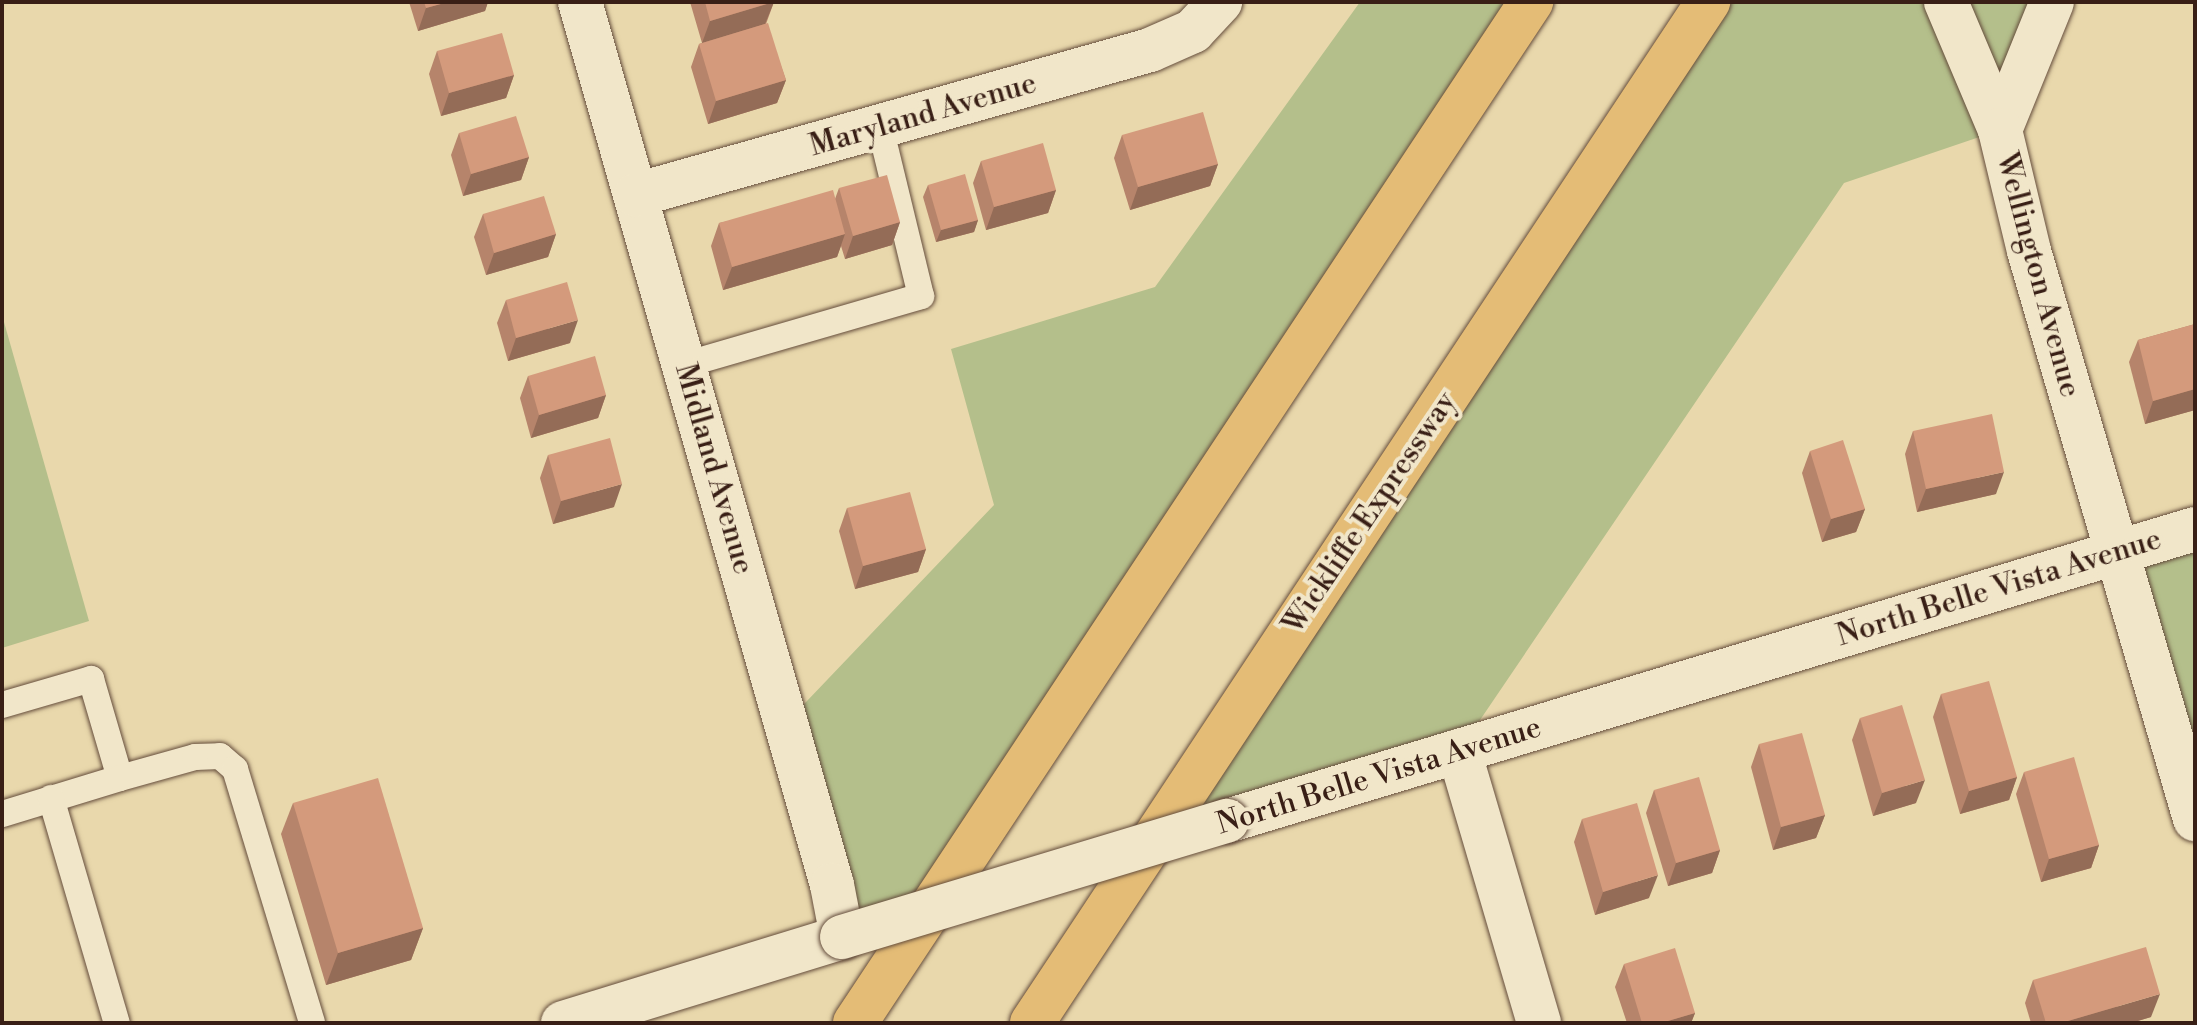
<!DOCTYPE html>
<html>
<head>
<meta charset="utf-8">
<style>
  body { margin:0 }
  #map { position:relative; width:2197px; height:1025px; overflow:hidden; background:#e9d8ac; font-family:"Libre Bodoni",serif }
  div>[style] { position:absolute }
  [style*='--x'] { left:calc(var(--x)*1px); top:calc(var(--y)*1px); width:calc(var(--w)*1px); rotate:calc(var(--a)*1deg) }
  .green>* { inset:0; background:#b4bf8b }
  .roads { filter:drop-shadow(0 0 2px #654d3c) drop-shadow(0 0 2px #654d3c) }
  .service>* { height:26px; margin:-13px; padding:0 13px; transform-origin:13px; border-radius:13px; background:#f1e6c9 }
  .minor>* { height:44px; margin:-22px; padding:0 22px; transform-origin:22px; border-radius:22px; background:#f1e6c9 }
  .tertiary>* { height:44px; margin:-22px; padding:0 22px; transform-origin:22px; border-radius:22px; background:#f1e6c9 }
  .motorway>* { height:44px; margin:-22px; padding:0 22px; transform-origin:22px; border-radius:22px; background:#e4bc76 }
  .bridges { filter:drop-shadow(0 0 2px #654d3c) drop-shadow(0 0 2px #654d3c) }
  .tertiary-bridge>* { height:44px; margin:-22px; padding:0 22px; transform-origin:22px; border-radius:22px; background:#f1e6c9 }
  .wall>* { inset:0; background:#b6846b }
  .shaded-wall>* { inset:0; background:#946c57 }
  .building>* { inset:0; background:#d49a7c }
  span { translate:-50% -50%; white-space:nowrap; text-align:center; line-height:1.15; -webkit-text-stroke:8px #f1e6c9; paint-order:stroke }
  .street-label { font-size:30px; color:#391f16 }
  .frame { position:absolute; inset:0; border:4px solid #391f16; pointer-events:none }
</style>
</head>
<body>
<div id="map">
  <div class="green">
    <div style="clip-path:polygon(1360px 2px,1531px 2px,925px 917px,842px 937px,786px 723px,994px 505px,951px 349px,1155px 287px)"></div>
    <div style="clip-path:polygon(1708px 2px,2052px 2px,2000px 130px,1844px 183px,1459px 751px,1148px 847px)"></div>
    <div style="clip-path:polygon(2px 315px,89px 621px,2px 648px)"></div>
    <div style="clip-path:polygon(2195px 529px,2195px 819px,2116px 553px)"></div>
  </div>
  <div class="roads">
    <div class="service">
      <div style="--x:684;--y:365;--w:247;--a:-16.2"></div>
      <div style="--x:921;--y:296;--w:174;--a:-103.6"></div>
      <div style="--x:2;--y:705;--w:93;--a:-16.3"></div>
      <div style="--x:91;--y:679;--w:103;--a:73.7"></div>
      <div style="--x:120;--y:778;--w:123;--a:163"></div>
      <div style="--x:120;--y:778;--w:78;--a:-15.6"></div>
      <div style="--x:195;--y:757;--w:25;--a:-2"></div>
      <div style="--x:220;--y:756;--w:20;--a:41"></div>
      <div style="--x:235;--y:769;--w:265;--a:73.1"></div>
      <div style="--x:51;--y:798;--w:234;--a:73.7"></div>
    </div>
    <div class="minor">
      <div style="--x:580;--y:2;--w:918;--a:74.07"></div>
      <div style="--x:832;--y:885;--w:53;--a:79.1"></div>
      <div style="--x:2000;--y:130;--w:138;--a:-67.9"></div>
      <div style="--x:636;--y:195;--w:534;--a:-15.75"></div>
      <div style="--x:1150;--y:50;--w:47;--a:-23.8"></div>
      <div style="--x:1193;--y:31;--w:40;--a:-47"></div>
    </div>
    <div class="tertiary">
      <div style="--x:1946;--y:2;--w:139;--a:67.1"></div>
      <div style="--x:2000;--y:130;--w:124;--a:76.5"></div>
      <div style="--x:2029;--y:251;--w:592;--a:73.71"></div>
      <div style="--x:1459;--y:751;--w:284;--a:73.6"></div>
      <div style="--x:1227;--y:821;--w:1011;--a:-16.79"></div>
      <div style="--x:563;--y:1023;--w:292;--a:-17.1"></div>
    </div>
    <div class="motorway">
      <div style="--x:855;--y:1023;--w:1225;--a:-56.49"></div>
      <div style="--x:1032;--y:1023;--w:1225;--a:-56.49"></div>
    </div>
  </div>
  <div class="bridges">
    <div class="tertiary-bridge">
      <div style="--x:842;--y:937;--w:402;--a:-16.8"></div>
    </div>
  </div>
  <div class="wall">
    <div style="clip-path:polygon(409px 2px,488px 2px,485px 11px,418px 31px)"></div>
    <div style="clip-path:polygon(690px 2px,774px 2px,766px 24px,786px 80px,777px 103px,708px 124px,691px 67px,699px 44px,702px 43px)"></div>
    <div style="clip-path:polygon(437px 51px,514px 75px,506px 98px,441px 116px,429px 74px)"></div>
    <div style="clip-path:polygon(459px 133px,529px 157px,521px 180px,463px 196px,451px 155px)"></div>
    <div style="clip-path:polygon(1122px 135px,1218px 164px,1210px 186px,1130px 210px,1114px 158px)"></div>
    <div style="clip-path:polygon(981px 161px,1056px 190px,1048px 213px,986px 230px,973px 183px)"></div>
    <div style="clip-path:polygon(928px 185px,978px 220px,974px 232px,936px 242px,923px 197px)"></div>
    <div style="clip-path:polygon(839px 188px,900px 222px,892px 245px,845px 259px,841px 246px,837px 257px,723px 290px,711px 246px,719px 223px,835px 199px)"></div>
    <div style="clip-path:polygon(483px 214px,556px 234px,548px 257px,486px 275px,474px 237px)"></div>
    <div style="clip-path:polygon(506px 300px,570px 343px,508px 361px,497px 323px)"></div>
    <div style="clip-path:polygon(2195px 324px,2195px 410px,2145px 424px,2129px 362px,2138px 340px)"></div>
    <div style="clip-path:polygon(528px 376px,606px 395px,598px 418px,531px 438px,520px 398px)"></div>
    <div style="clip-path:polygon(1913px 431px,1996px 494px,1917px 512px,1905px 454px)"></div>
    <div style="clip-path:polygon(1810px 451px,1865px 509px,1856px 532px,1822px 542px,1802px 473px)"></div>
    <div style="clip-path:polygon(548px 455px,614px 507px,553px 524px,540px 478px)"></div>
    <div style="clip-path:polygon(847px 508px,926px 549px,918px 572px,855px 589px,839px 531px)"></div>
    <div style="clip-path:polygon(1941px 694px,2017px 777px,2009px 800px,1960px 814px,1933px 717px)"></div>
    <div style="clip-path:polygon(1860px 718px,1916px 803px,1873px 816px,1852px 740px)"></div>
    <div style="clip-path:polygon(1759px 744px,1825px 815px,1816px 838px,1773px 850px,1751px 767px)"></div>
    <div style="clip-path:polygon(2024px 772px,2099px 845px,2091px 868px,2041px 882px,2016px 794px)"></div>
    <div style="clip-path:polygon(1654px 790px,1720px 850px,1712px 873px,1668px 886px,1646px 813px)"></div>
    <div style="clip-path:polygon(293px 803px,423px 928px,411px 960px,326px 985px,281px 834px)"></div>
    <div style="clip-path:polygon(1582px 819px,1649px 898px,1595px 915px,1574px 842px)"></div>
    <div style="clip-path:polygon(1624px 964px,1695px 1013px,1691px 1023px,1627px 1023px,1615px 987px)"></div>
    <div style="clip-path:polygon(2033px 980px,2151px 1017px,2131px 1023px,2031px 1023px,2025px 1003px)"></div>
  </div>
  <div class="shaded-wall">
    <div style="clip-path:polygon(448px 2px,488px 2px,485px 11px,418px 31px,426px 8px)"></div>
    <div style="clip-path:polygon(774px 2px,765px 24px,702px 43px,710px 21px)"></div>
    <div style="clip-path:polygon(514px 75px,506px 98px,441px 116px,449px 93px)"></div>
    <div style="clip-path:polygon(786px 80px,777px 103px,708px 124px,716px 101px)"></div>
    <div style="clip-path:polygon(529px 157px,521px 180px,463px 196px,471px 174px)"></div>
    <div style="clip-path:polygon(1218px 164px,1210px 186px,1130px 210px,1138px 187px)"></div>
    <div style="clip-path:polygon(1056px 190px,1048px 213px,986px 230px,994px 207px)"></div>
    <div style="clip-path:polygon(978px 220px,974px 232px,936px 242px,941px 230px)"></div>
    <div style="clip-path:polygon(900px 222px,892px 245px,845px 259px,853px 236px)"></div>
    <div style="clip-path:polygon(556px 234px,548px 257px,486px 275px,494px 253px)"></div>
    <div style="clip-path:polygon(845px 234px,837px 257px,723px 290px,732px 267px)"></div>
    <div style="clip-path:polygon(578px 320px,570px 343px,508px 361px,516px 338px)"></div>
    <div style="clip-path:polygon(2195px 389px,2195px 410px,2145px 424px,2153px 401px)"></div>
    <div style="clip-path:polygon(606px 395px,598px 418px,531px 438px,539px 415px)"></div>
    <div style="clip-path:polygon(2004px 472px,1996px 494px,1917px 512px,1926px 489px)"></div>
    <div style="clip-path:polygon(622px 484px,614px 507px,553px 524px,561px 501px)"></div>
    <div style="clip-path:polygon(1865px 509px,1856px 532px,1822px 542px,1831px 519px)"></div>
    <div style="clip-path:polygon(926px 549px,918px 572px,855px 589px,863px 566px)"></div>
    <div style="clip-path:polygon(2017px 777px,2009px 800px,1960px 814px,1969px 791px)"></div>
    <div style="clip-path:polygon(1925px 780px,1916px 803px,1873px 816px,1882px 793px)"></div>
    <div style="clip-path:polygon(1825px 815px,1816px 838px,1773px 850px,1781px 827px)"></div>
    <div style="clip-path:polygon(2099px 845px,2091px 868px,2041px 882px,2049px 859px)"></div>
    <div style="clip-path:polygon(1720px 850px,1712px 873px,1668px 886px,1676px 863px)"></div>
    <div style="clip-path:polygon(1658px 875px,1649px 898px,1595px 915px,1603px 892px)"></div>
    <div style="clip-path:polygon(423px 928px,411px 960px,326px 985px,338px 953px)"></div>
    <div style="clip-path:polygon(2160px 994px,2151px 1017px,2131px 1023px,2061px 1023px)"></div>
    <div style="clip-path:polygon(1695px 1013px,1691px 1023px,1661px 1023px)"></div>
  </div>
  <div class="building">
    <div style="clip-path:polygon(424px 2px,448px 2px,426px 8px)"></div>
    <div style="clip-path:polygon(705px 2px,773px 2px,710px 21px)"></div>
    <div style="clip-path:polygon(768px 23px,786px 80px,716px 101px,699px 44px)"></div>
    <div style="clip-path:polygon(502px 33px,514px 75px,449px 93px,437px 51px)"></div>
    <div style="clip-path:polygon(1203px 112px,1218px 164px,1138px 187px,1122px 135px)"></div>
    <div style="clip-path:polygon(516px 116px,529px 157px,471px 174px,459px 133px)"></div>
    <div style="clip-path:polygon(1043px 143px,1056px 190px,994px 207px,981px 161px)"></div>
    <div style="clip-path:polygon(965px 174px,978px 220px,941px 230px,928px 185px)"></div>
    <div style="clip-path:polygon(887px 175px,900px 222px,853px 236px,839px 188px)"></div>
    <div style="clip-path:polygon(833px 190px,845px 234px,732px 267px,719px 223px)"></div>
    <div style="clip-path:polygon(544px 196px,556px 234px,494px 253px,483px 214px)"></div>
    <div style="clip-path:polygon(567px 282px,578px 320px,516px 338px,506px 300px)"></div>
    <div style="clip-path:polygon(2195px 324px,2195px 389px,2153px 401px,2138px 340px)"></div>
    <div style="clip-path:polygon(595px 356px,606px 395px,539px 415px,528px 376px)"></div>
    <div style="clip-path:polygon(1992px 414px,2004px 472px,1926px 489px,1913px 431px)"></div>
    <div style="clip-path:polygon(610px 438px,622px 484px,561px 501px,548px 455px)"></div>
    <div style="clip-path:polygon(1843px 440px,1865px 509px,1831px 519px,1810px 451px)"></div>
    <div style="clip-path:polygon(910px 492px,926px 549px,863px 566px,847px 508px)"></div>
    <div style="clip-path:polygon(1989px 681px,2017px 777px,1969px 791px,1941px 694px)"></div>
    <div style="clip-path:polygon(1902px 705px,1925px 780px,1882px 793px,1860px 718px)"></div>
    <div style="clip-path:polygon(1802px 733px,1825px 815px,1781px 827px,1759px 744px)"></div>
    <div style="clip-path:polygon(2074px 757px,2099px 845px,2049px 859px,2024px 772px)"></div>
    <div style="clip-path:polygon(1699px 777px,1720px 850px,1676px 863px,1654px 790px)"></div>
    <div style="clip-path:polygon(378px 778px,423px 928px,338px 953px,293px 803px)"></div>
    <div style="clip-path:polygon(1637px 803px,1658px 875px,1603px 892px,1582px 819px)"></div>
    <div style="clip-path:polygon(2146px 947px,2160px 994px,2061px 1023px,2046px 1023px,2033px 980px)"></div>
    <div style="clip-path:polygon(1675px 948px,1695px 1013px,1661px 1023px,1642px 1023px,1624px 964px)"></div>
  </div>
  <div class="street-label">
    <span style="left:923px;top:115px;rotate:-16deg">Maryland Avenue</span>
    <span style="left:2038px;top:275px;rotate:75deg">Wellington Avenue</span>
    <span style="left:714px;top:469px;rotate:74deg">Midland Avenue</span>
    <span style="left:1370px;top:513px;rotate:-56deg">Wickliffe Expressway</span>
    <span style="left:1999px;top:588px;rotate:-17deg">North Belle Vista Avenue</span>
    <span style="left:1379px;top:776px;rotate:-17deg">North Belle Vista Avenue</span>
  </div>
  <div class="frame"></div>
</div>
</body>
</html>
